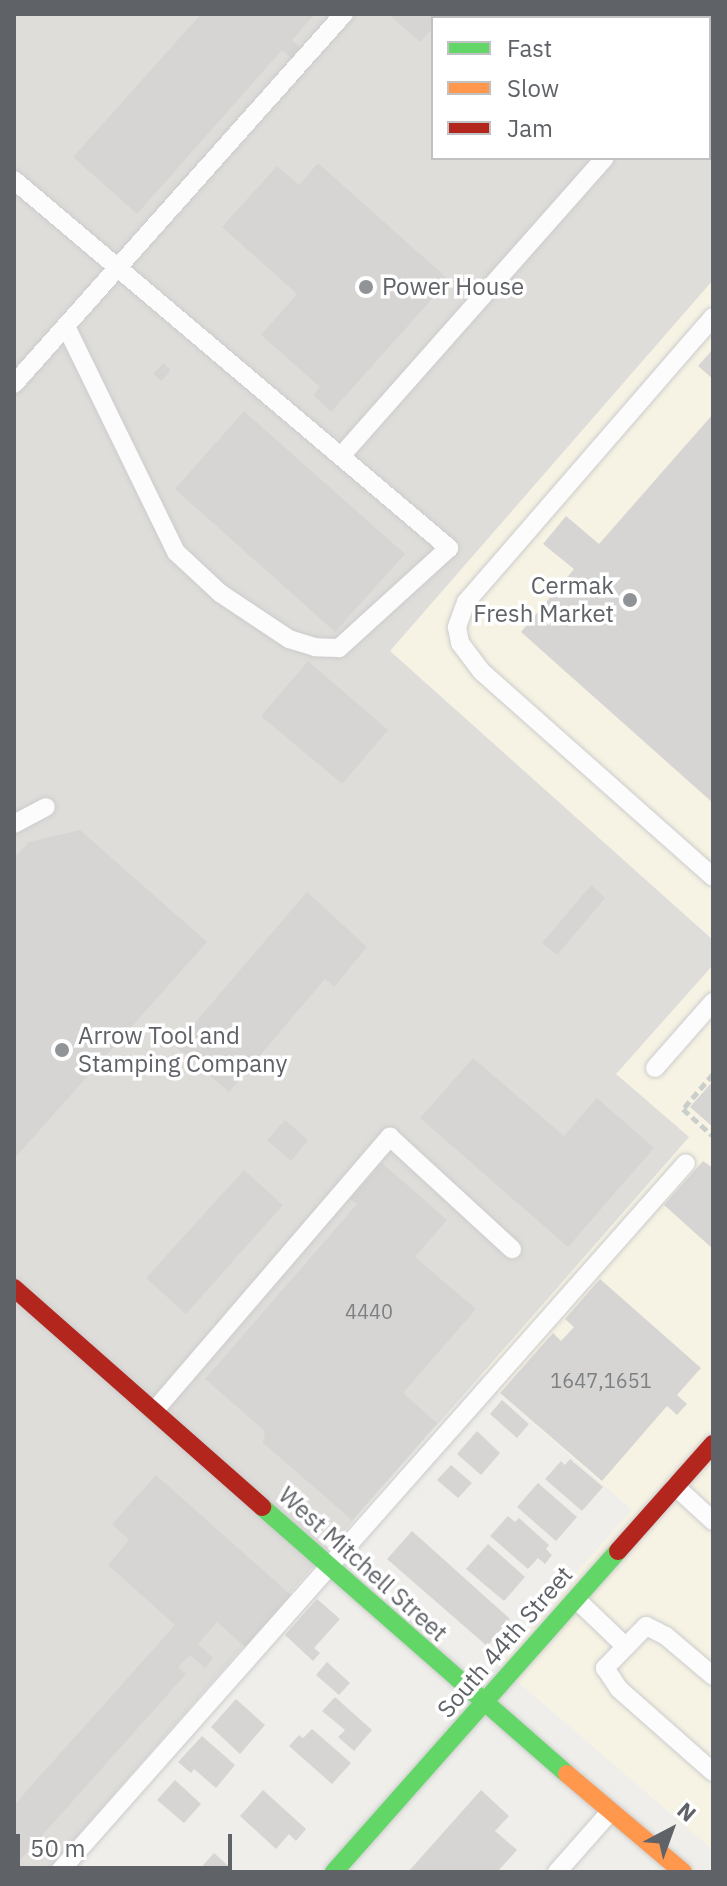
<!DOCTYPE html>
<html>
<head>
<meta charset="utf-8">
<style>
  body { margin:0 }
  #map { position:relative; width:727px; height:1886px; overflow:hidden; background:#efeeea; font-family:"IBM Plex Sans",sans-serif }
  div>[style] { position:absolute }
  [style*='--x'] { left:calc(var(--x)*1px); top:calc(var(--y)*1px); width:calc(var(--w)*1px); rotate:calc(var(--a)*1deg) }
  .commercial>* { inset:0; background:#f7f3e4 }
  .industrial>* { inset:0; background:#dfddda }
  .building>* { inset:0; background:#d6d5d3 }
  .path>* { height:5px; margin-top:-2.5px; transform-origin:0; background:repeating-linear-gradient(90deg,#cacfcc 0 8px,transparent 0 12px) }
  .roads { filter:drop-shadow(0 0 2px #cbcccc) drop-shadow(0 0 2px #cbcccc) }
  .lane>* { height:18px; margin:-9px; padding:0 9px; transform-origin:9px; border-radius:9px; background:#fdfcfc }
  .fast>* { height:18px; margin:-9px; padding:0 9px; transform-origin:9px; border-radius:9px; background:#63d668 }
  .slow>* { height:18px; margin:-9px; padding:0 9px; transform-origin:9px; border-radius:9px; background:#ff974d }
  .jam>* { height:18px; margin:-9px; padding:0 9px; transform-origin:9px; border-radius:9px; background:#b3261e }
  .dots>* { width:22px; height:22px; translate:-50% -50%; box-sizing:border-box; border:4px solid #fff; border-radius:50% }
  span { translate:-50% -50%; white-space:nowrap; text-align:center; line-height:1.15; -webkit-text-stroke:7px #fff; paint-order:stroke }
  .number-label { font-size:20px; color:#7e8184 }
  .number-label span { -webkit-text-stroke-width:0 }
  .poi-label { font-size:24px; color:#5f6368 }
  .left { translate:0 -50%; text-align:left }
  .right { translate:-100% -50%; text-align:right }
  .street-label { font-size:24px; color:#5f6368 }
  .frame { position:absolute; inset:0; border:16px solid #5f6368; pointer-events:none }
  .legend { position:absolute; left:431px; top:16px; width:280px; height:144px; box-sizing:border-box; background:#fff; border:2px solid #bfc1c3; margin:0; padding:10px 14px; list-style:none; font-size:24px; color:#5f6368 }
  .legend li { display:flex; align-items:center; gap:16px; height:40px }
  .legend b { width:40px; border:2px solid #bfc1c3 }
  .north { position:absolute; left:631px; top:1790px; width:80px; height:80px; -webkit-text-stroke:6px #fff; paint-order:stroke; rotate:41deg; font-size:22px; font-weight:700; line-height:32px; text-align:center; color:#5f6368 }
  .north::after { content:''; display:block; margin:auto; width:28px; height:36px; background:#5f6368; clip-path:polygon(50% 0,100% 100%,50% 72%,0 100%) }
  .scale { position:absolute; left:16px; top:1834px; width:216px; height:36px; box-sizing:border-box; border:4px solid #5f6368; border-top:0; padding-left:10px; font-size:24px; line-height:28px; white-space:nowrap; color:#5f6368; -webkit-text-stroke:6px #fff; paint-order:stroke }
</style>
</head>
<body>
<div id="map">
  <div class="commercial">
    <div style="clip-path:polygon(713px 280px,713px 940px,390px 651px)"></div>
    <div style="clip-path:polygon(713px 965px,713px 1850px,496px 1663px,632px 1510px,480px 1376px,689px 1137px,616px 1074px)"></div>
  </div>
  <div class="industrial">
    <div style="clip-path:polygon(evenodd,14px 14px,713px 14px,713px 280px,390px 651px,713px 940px,713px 965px,616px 1074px,689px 1137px,46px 1872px,14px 1872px,14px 14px,433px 18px,709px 18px,709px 158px,433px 158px,433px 18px)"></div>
  </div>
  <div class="building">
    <div style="clip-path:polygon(201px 14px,315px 14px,292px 40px,301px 48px,292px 59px,282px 50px,137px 214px,73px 157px)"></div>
    <div style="clip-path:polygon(388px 14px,445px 14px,433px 18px,433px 28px,420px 42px)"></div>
    <div style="clip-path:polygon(318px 163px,449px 280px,331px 412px,313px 395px,320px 387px,261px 335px,297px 294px,222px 227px,277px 166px,299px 185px)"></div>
    <div style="clip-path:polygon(713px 349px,713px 379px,698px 366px)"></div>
    <div style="clip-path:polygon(163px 363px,171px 370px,162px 381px,153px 374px)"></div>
    <div style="clip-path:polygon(244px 411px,405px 554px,335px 632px,175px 489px)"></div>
    <div style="clip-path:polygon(713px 414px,713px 803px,521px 632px,574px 569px,543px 544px,566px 516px,599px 544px)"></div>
    <div style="clip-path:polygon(308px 661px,388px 730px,342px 784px,261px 716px)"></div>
    <div style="clip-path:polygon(80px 830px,207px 942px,14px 1159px,14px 858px,29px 842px)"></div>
    <div style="clip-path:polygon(591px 885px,605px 898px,557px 955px,542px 943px)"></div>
    <div style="clip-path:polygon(307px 892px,367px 947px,334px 987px,325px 979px,229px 1092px,175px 1046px)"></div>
    <div style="clip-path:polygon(473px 1058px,564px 1136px,597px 1098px,654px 1148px,568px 1247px,420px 1118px)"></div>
    <div style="clip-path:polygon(713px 1081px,713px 1127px,690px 1107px)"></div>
    <div style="clip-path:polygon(285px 1120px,308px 1140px,291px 1161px,267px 1140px)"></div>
    <div style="clip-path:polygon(703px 1161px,713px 1168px,713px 1249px,664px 1205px)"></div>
    <div style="clip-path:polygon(382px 1163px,447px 1220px,415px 1257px,476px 1309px,403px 1393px,437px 1423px,352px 1520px,263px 1443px,265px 1431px,205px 1379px,357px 1204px,350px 1199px)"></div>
    <div style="clip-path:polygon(244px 1170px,283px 1205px,186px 1314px,146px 1278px)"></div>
    <div style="clip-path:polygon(600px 1279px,701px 1368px,677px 1395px,687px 1404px,677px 1415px,667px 1406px,602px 1481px,500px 1393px,553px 1333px,561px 1341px,574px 1327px,565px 1319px)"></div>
    <div style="clip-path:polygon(502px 1400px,529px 1424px,517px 1438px,490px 1414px)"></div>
    <div style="clip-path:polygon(477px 1431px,500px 1453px,481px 1475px,457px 1454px)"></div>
    <div style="clip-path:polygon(570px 1459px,603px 1487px,582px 1511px,545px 1479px,561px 1461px,565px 1465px)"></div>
    <div style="clip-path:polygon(451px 1465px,472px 1483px,458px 1498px,437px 1480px)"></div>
    <div style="clip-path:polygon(156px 1475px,291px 1595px,245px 1647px,217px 1622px,198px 1644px,213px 1658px,205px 1668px,190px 1655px,178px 1667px,186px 1674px,14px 1867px,14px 1805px,175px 1625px,108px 1565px,129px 1540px,112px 1524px)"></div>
    <div style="clip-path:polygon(538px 1483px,577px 1517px,556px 1541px,517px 1507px)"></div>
    <div style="clip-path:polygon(508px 1516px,515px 1522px,519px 1518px,549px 1545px,546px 1549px,552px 1555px,545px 1564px,538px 1558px,528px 1569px,490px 1536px)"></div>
    <div style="clip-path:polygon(412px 1531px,510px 1619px,487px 1646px,387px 1559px)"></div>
    <div style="clip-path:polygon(488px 1544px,525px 1577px,504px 1601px,466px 1569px)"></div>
    <div style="clip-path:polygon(317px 1599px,340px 1619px,314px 1648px,320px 1653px,313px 1661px,285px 1635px)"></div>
    <div style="clip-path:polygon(327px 1662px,350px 1683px,339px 1695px,316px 1675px)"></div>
    <div style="clip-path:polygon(335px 1697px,372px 1730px,354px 1751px,338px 1737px,345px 1730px,322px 1711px)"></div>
    <div style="clip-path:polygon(236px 1699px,265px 1725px,240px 1754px,211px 1727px)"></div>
    <div style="clip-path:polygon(312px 1729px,351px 1763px,332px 1784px,289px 1746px,299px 1735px,303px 1738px)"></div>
    <div style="clip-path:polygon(202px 1736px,235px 1765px,216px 1788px,194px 1769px,191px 1773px,178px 1762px)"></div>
    <div style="clip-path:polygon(175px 1780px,201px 1804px,184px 1823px,157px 1800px)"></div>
    <div style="clip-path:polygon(263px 1790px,306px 1829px,296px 1841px,289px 1834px,276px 1849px,240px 1816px)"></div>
    <div style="clip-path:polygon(481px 1790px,509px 1816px,495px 1831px,517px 1850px,497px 1872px,408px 1872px)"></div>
    <div style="clip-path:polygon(214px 1853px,235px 1872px,197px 1872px)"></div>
  </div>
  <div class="path">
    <div style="--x:713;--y:1074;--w:46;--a:130.6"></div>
    <div style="--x:683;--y:1109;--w:40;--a:42"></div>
  </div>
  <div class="roads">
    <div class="lane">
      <div style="--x:709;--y:41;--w:6;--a:-51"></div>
      <div style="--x:14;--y:180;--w:570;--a:40.23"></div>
      <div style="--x:449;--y:548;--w:149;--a:137.7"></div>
      <div style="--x:339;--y:648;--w:24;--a:-178"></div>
      <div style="--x:315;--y:647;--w:27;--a:-163"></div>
      <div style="--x:289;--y:639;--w:83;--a:-146.3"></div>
      <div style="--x:220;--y:593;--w:60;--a:-137"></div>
      <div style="--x:176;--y:552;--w:251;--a:-116"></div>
      <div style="--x:713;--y:317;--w:377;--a:130.9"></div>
      <div style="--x:466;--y:602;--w:27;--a:110"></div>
      <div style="--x:457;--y:627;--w:16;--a:79"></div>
      <div style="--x:460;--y:643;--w:35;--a:53"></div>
      <div style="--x:481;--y:671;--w:310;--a:41.6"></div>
      <div style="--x:14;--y:384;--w:496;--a:-48.3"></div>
      <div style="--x:341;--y:456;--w:398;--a:-48.5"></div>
      <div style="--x:14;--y:824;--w:36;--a:-28"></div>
      <div style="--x:655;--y:1068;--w:88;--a:-48.7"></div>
      <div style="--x:154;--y:1411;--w:362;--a:-49.3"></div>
      <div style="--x:390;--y:1137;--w:166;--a:42.6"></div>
      <div style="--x:675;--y:1486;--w:52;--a:42.6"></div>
      <div style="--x:576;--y:1599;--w:69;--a:43.8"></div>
      <div style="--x:713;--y:1676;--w:62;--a:-139.6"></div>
      <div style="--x:666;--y:1636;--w:22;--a:-153"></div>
      <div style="--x:646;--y:1626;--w:59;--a:134.3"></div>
      <div style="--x:605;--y:1668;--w:25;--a:56"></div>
      <div style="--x:619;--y:1689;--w:125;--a:41.4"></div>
      <div style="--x:59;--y:1872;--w:946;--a:-48.51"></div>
      <div style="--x:557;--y:1872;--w:81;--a:-48.5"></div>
    </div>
    <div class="fast">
      <div style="--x:262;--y:1507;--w:405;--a:41.2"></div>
      <div style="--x:334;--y:1872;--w:429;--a:-48.5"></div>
    </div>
    <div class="slow">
      <div style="--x:567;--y:1774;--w:152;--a:40.2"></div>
    </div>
    <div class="jam">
      <div style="--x:14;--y:1288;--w:331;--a:41.4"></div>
      <div style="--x:618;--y:1551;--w:143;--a:-48.4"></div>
    </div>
  </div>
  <div class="dots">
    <div style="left:366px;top:287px;background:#919496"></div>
    <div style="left:630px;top:600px;background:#919496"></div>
    <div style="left:62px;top:1050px;background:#919496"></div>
  </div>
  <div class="number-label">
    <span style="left:369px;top:1311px">4440</span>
    <span style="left:601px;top:1380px">1647,1651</span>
  </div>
  <div class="poi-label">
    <span class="left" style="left:382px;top:287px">Power House</span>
    <span class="right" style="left:614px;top:600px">Cermak<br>Fresh Market</span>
    <span class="left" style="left:78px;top:1050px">Arrow Tool and<br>Stamping Company</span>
  </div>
  <div class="street-label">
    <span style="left:363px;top:1564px;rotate:42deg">West Mitchell Street</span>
    <span style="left:505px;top:1642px;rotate:-49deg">South 44th Street</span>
  </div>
  <div class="frame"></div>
  <ul class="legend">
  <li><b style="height:10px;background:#63d668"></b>Fast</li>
  <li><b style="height:10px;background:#ff974d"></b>Slow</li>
  <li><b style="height:10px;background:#b3261e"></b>Jam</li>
  </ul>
  <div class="north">N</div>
  <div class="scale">50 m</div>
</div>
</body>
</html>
